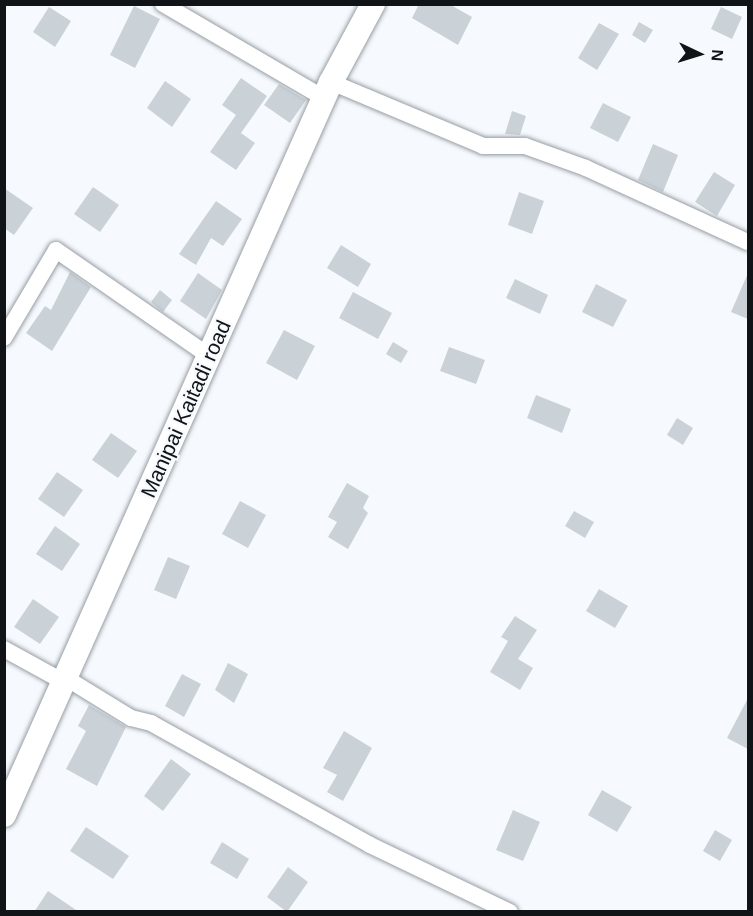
<!DOCTYPE html>
<html>
<head>
<meta charset="utf-8">
<style>
  body { margin:0 }
  #map { position:relative; width:753px; height:916px; overflow:hidden; background:#f6fafe; font-family:Helvetica,sans-serif }
  div>[style] { position:absolute }
  [style*='--x'] { left:calc(var(--x)*1px); top:calc(var(--y)*1px); width:calc(var(--w)*1px); rotate:calc(var(--a)*1deg) }
  .building>* { inset:0; background:#cad2d8 }
  .roads { filter:drop-shadow(0 0 2px #979ea4) drop-shadow(0 0 2px #979ea4) }
  .minor>* { height:16px; margin:-8px; padding:0 8px; transform-origin:8px; border-radius:8px; background:#fff }
  .secondary>* { height:24px; margin:-12px; padding:0 12px; transform-origin:12px; border-radius:12px; background:#fff }
  span { translate:-50% -50%; white-space:nowrap; text-align:center; line-height:1.15; -webkit-text-stroke:4.5px #f6fafe; paint-order:stroke }
  .street-label { font-size:21px; color:#111416 }
  .frame { position:absolute; inset:0; border:6px solid #111416; pointer-events:none }
  .north { position:absolute; left:669px; top:24px; width:60px; height:60px; -webkit-text-stroke:4px #f6fafe; paint-order:stroke; rotate:94deg; font-size:16px; font-weight:700; line-height:24px; text-align:center; color:#111416 }
  .north::after { content:''; display:block; margin:auto; width:21px; height:27px; background:#111416; clip-path:polygon(50% 0,100% 100%,50% 72%,0 100%) }
</style>
</head>
<body>
<div id="map">
  <div class="building">
    <div style="clip-path:polygon(419px 4px,449px 4px,472px 17px,458px 45px,412px 18px)"></div>
    <div style="clip-path:polygon(134px 6px,160px 19px,135px 68px,110px 55px)"></div>
    <div style="clip-path:polygon(49px 7px,71px 21px,55px 47px,33px 32px)"></div>
    <div style="clip-path:polygon(721px 7px,742px 17px,732px 39px,711px 29px)"></div>
    <div style="clip-path:polygon(639px 22px,653px 30px,645px 43px,632px 35px)"></div>
    <div style="clip-path:polygon(599px 23px,619px 34px,597px 70px,578px 58px)"></div>
    <div style="clip-path:polygon(241px 78px,267px 96px,241px 133px,255px 143px,236px 170px,210px 152px,236px 115px,222px 105px)"></div>
    <div style="clip-path:polygon(165px 81px,191px 99px,172px 127px,147px 108px)"></div>
    <div style="clip-path:polygon(279px 84px,306px 100px,290px 123px,264px 105px)"></div>
    <div style="clip-path:polygon(603px 103px,631px 117px,618px 142px,590px 128px)"></div>
    <div style="clip-path:polygon(512px 111px,526px 116px,520px 135px,505px 134px)"></div>
    <div style="clip-path:polygon(653px 144px,678px 155px,663px 192px,638px 180px)"></div>
    <div style="clip-path:polygon(714px 172px,735px 185px,717px 216px,695px 202px)"></div>
    <div style="clip-path:polygon(93px 187px,119px 205px,100px 232px,74px 214px)"></div>
    <div style="clip-path:polygon(4px 188px,33px 208px,14px 235px,4px 228px)"></div>
    <div style="clip-path:polygon(519px 192px,544px 201px,532px 234px,508px 225px)"></div>
    <div style="clip-path:polygon(216px 201px,242px 219px,223px 246px,211px 238px,196px 265px,179px 254px)"></div>
    <div style="clip-path:polygon(341px 245px,371px 264px,358px 287px,327px 268px)"></div>
    <div style="clip-path:polygon(70px 272px,91px 287px,52px 351px,26px 333px,45px 306px,51px 310px)"></div>
    <div style="clip-path:polygon(198px 273px,222px 290px,206px 319px,180px 301px)"></div>
    <div style="clip-path:polygon(748px 273px,748px 319px,731px 312px)"></div>
    <div style="clip-path:polygon(515px 279px,548px 295px,540px 314px,506px 298px)"></div>
    <div style="clip-path:polygon(596px 284px,627px 300px,613px 327px,582px 312px)"></div>
    <div style="clip-path:polygon(160px 290px,172px 300px,163px 312px,151px 302px)"></div>
    <div style="clip-path:polygon(353px 292px,392px 313px,378px 339px,339px 318px)"></div>
    <div style="clip-path:polygon(284px 330px,315px 346px,297px 380px,266px 363px)"></div>
    <div style="clip-path:polygon(393px 342px,408px 351px,401px 363px,386px 354px)"></div>
    <div style="clip-path:polygon(449px 347px,485px 360px,476px 384px,440px 371px)"></div>
    <div style="clip-path:polygon(536px 395px,571px 409px,562px 433px,527px 418px)"></div>
    <div style="clip-path:polygon(677px 418px,693px 428px,683px 445px,667px 435px)"></div>
    <div style="clip-path:polygon(111px 433px,137px 451px,118px 478px,92px 460px)"></div>
    <div style="clip-path:polygon(57px 472px,83px 490px,64px 517px,38px 499px)"></div>
    <div style="clip-path:polygon(347px 483px,369px 496px,363px 508px,368px 513px,348px 549px,328px 537px,337px 522px,328px 517px)"></div>
    <div style="clip-path:polygon(240px 501px,266px 515px,248px 548px,222px 534px)"></div>
    <div style="clip-path:polygon(574px 511px,594px 522px,585px 538px,565px 526px)"></div>
    <div style="clip-path:polygon(55px 526px,80px 544px,62px 571px,36px 554px)"></div>
    <div style="clip-path:polygon(168px 557px,190px 566px,176px 599px,154px 590px)"></div>
    <div style="clip-path:polygon(599px 589px,628px 606px,615px 628px,586px 611px)"></div>
    <div style="clip-path:polygon(33px 599px,59px 617px,40px 644px,14px 627px)"></div>
    <div style="clip-path:polygon(515px 616px,537px 630px,518px 659px,533px 668px,520px 690px,490px 672px,508px 641px,501px 637px)"></div>
    <div style="clip-path:polygon(228px 663px,248px 674px,234px 703px,215px 690px)"></div>
    <div style="clip-path:polygon(182px 674px,201px 684px,184px 717px,165px 706px)"></div>
    <div style="clip-path:polygon(748px 698px,748px 749px,727px 738px)"></div>
    <div style="clip-path:polygon(89px 705px,126px 727px,97px 786px,66px 769px,86px 731px,78px 726px)"></div>
    <div style="clip-path:polygon(344px 731px,372px 748px,343px 801px,327px 792px,337px 775px,323px 768px)"></div>
    <div style="clip-path:polygon(171px 759px,191px 774px,163px 811px,144px 796px)"></div>
    <div style="clip-path:polygon(602px 790px,632px 807px,617px 832px,588px 815px)"></div>
    <div style="clip-path:polygon(513px 810px,540px 822px,523px 861px,496px 850px)"></div>
    <div style="clip-path:polygon(86px 827px,129px 856px,113px 879px,70px 851px)"></div>
    <div style="clip-path:polygon(715px 830px,732px 840px,720px 861px,703px 851px)"></div>
    <div style="clip-path:polygon(222px 842px,249px 859px,237px 879px,210px 863px)"></div>
    <div style="clip-path:polygon(288px 867px,308px 882px,287px 912px,267px 897px)"></div>
    <div style="clip-path:polygon(48px 891px,79px 912px,34px 912px)"></div>
  </div>
  <div class="roads">
    <div class="minor">
      <div style="--x:163;--y:4;--w:186;--a:30.3"></div>
      <div style="--x:331;--y:82;--w:165;--a:22.8"></div>
      <div style="--x:483;--y:146;--w:42;--a:0"></div>
      <div style="--x:525;--y:146;--w:65;--a:19.8"></div>
      <div style="--x:586;--y:168;--w:178;--a:24.6"></div>
      <div style="--x:4;--y:338;--w:102;--a:-59.4"></div>
      <div style="--x:56;--y:250;--w:186;--a:34.7"></div>
      <div style="--x:4;--y:649;--w:68;--a:28.8"></div>
      <div style="--x:66;--y:678;--w:76;--a:31.6"></div>
      <div style="--x:131;--y:718;--w:21;--a:14"></div>
      <div style="--x:151;--y:723;--w:251;--a:29.1"></div>
      <div style="--x:370;--y:845;--w:155;--a:25.6"></div>
    </div>
    <div class="secondary">
      <div style="--x:4;--y:815;--w:803;--a:-65.96"></div>
      <div style="--x:331;--y:82;--w:89;--a:-61.7"></div>
    </div>
  </div>
  <div class="street-label">
    <span style="left:186px;top:409px;rotate:-66deg">Manipai Kaitadi road</span>
  </div>
  <div class="frame"></div>
  <div class="north">N</div>
</div>
</body>
</html>
